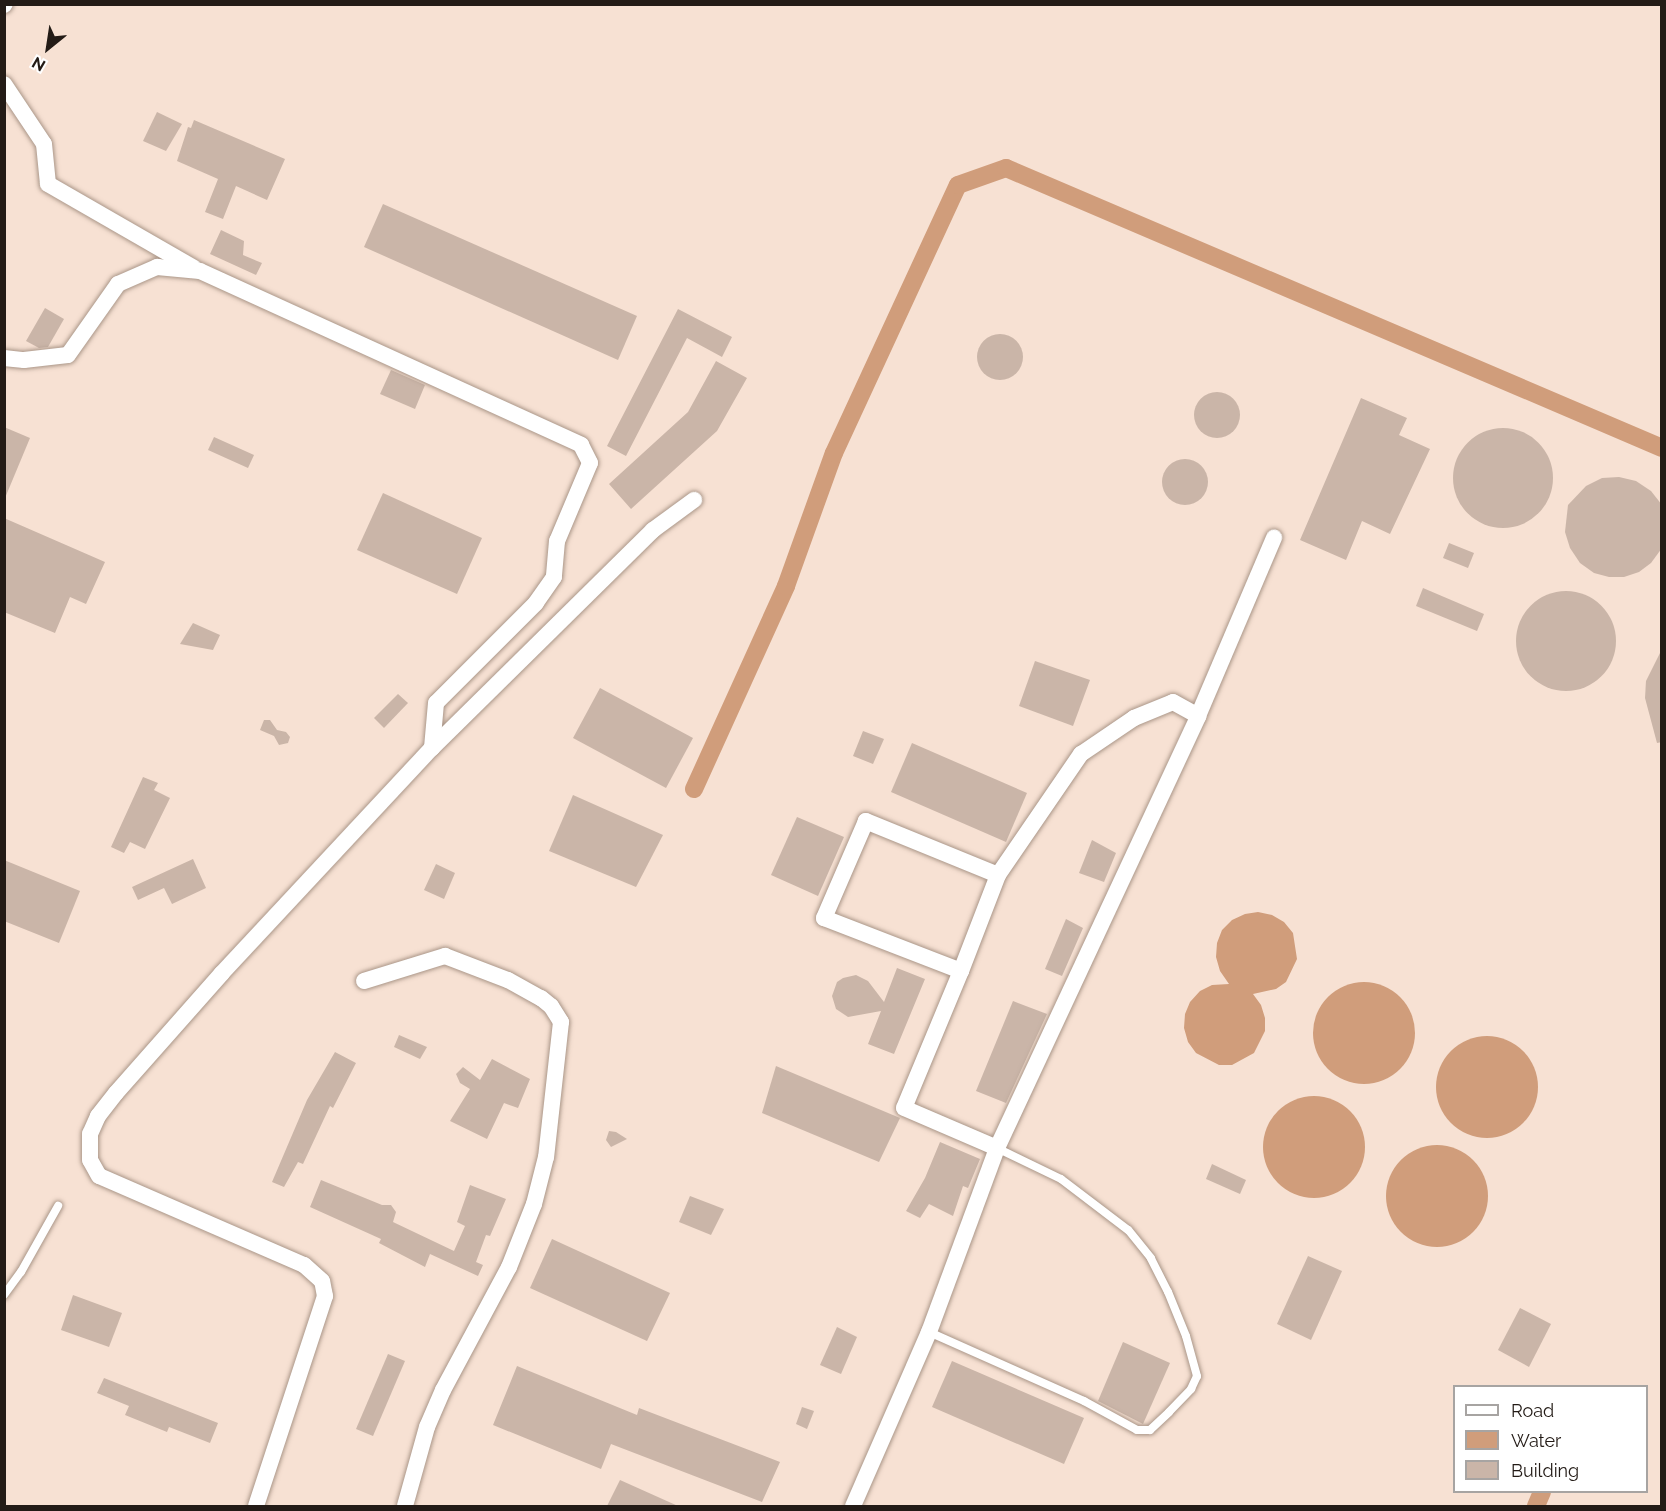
<!DOCTYPE html>
<html>
<head>
<meta charset="utf-8">
<style>
  body { margin:0 }
  #map { position:relative; width:1666px; height:1511px; overflow:hidden; background:#f7e1d3; font-family:Raleway,sans-serif }
  div>[style] { position:absolute }
  [style*='--x'] { left:calc(var(--x)*1px); top:calc(var(--y)*1px); width:calc(var(--w)*1px); rotate:calc(var(--a)*1deg) }
  .water>* { inset:0; background:#d09d7b }
  .round { border-radius:50% }
  .canal>* { height:18px; margin:-9px; padding:0 9px; transform-origin:9px; border-radius:9px; background:#d09d7b }
  .building>* { inset:0; background:#cab5a8 }
  .roads { filter:drop-shadow(0 0 2px #aa9688) drop-shadow(0 0 2px #aa9688) }
  .lane>* { height:8px; margin:-4px; padding:0 4px; transform-origin:4px; border-radius:4px; background:#fff }
  .street>* { height:16px; margin:-8px; padding:0 8px; transform-origin:8px; border-radius:8px; background:#fff }
  span { translate:-50% -50%; white-space:nowrap; text-align:center; line-height:1.15; -webkit-text-stroke:4.5px #fff; paint-order:stroke }
  .frame { position:absolute; inset:0; border:6px solid #231b16; pointer-events:none }
  .legend { position:absolute; left:1453px; top:1385px; width:195px; height:108px; box-sizing:border-box; background:#fff; border:2px solid #a7a4a2; margin:0; padding:8px 10px; list-style:none; font-size:18px; color:#231b16 }
  .legend li { display:flex; align-items:center; gap:12px; height:30px }
  .legend b { width:30px; border:2px solid #a7a4a2 }
  .north { position:absolute; left:18px; top:18px; width:60px; height:60px; -webkit-text-stroke:4px #fff; paint-order:stroke; rotate:210deg; font-size:16px; font-weight:700; line-height:24px; text-align:center; color:#231b16 }
  .north::after { content:''; display:block; margin:auto; width:21px; height:27px; background:#231b16; clip-path:polygon(50% 0,100% 100%,50% 72%,0 100%) }
</style>
</head>
<body>
<div id="map">
  <div class="water">
    <div style="clip-path:polygon(1258px 912px,1272px 915px,1284px 922px,1293px 933px,1297px 959px,1286px 982px,1276px 989px,1253px 994px,1261px 1005px,1265px 1018px,1265px 1031px,1254px 1053px,1232px 1065px,1219px 1065px,1196px 1053px,1188px 1042px,1184px 1028px,1185px 1014px,1190px 1002px,1200px 991px,1212px 985px,1229px 984px,1220px 971px,1216px 957px,1217px 943px,1222px 930px,1232px 920px,1245px 914px)"></div>
    <div class="round" style="left:1313px;top:982px;width:102px;height:102px"></div>
    <div class="round" style="left:1436px;top:1036px;width:102px;height:102px"></div>
    <div class="round" style="left:1263px;top:1096px;width:102px;height:102px"></div>
    <div class="round" style="left:1386px;top:1145px;width:102px;height:102px"></div>
  </div>
  <div class="canal">
    <div style="--x:694;--y:789;--w:223;--a:-65.6"></div>
    <div style="--x:786;--y:586;--w:141;--a:-70.2"></div>
    <div style="--x:834;--y:453;--w:295;--a:-65.2"></div>
    <div style="--x:958;--y:185;--w:51;--a:-19.5"></div>
    <div style="--x:1006;--y:168;--w:713;--a:23.11"></div>
    <div style="--x:1536;--y:1506;--w:15;--a:-67"></div>
  </div>
  <div class="building">
    <div style="clip-path:polygon(157px 112px,182px 124px,166px 151px,143px 141px)"></div>
    <div style="clip-path:polygon(194px 120px,285px 159px,267px 200px,236px 186px,223px 219px,205px 212px,218px 179px,177px 161px,188px 127px,191px 128px)"></div>
    <div style="clip-path:polygon(383px 204px,637px 316px,618px 360px,364px 247px)"></div>
    <div style="clip-path:polygon(221px 230px,244px 241px,243px 255px,262px 263px,256px 275px,210px 254px)"></div>
    <div style="clip-path:polygon(45px 308px,64px 319px,48px 347px,39px 348px,26px 341px)"></div>
    <div style="clip-path:polygon(678px 309px,732px 337px,722px 357px,687px 338px,626px 456px,607px 446px)"></div>
    <div class="round" style="left:977px;top:334px;width:46px;height:46px"></div>
    <div style="clip-path:polygon(716px 361px,747px 378px,717px 431px,631px 509px,609px 484px,688px 412px)"></div>
    <div style="clip-path:polygon(391px 370px,425px 385px,415px 409px,380px 394px)"></div>
    <div class="round" style="left:1194px;top:392px;width:46px;height:46px"></div>
    <div style="clip-path:polygon(1361px 398px,1407px 418px,1399px 435px,1430px 449px,1390px 534px,1362px 521px,1346px 560px,1300px 540px)"></div>
    <div style="clip-path:polygon(4px 427px,30px 438px,5px 498px,4px 498px)"></div>
    <div class="round" style="left:1453px;top:428px;width:100px;height:100px"></div>
    <div style="clip-path:polygon(214px 437px,254px 455px,248px 468px,208px 450px)"></div>
    <div class="round" style="left:1162px;top:459px;width:46px;height:46px"></div>
    <div style="clip-path:polygon(1619px 477px,1636px 481px,1651px 491px,1662px 505px,1662px 548px,1651px 563px,1639px 572px,1624px 577px,1609px 577px,1594px 573px,1580px 563px,1570px 548px,1565px 532px,1568px 505px,1586px 486px,1602px 478px)"></div>
    <div style="clip-path:polygon(383px 493px,482px 538px,457px 594px,357px 550px)"></div>
    <div style="clip-path:polygon(4px 518px,105px 562px,86px 604px,70px 597px,55px 633px,4px 612px)"></div>
    <div style="clip-path:polygon(1449px 543px,1474px 553px,1468px 568px,1443px 558px)"></div>
    <div style="clip-path:polygon(1423px 588px,1484px 614px,1477px 631px,1416px 606px)"></div>
    <div class="round" style="left:1516px;top:591px;width:100px;height:100px"></div>
    <div style="clip-path:polygon(193px 623px,220px 635px,213px 650px,180px 644px)"></div>
    <div style="clip-path:polygon(1662px 649px,1662px 742px,1657px 743px,1645px 698px,1646px 681px)"></div>
    <div style="clip-path:polygon(1035px 661px,1090px 680px,1073px 726px,1019px 706px)"></div>
    <div style="clip-path:polygon(600px 688px,693px 738px,666px 788px,573px 738px)"></div>
    <div style="clip-path:polygon(398px 694px,408px 703px,384px 728px,374px 718px)"></div>
    <div style="clip-path:polygon(264px 720px,270px 720px,277px 730px,286px 732px,290px 737px,288px 743px,279px 745px,274px 736px,260px 730px)"></div>
    <div style="clip-path:polygon(863px 731px,884px 739px,873px 764px,853px 756px)"></div>
    <div style="clip-path:polygon(912px 743px,1027px 793px,1006px 842px,891px 792px)"></div>
    <div style="clip-path:polygon(143px 777px,158px 783px,154px 790px,170px 798px,145px 849px,130px 842px,124px 853px,111px 847px)"></div>
    <div style="clip-path:polygon(573px 795px,663px 835px,636px 887px,549px 851px)"></div>
    <div style="clip-path:polygon(797px 817px,844px 837px,818px 896px,771px 875px)"></div>
    <div style="clip-path:polygon(1092px 840px,1116px 853px,1104px 882px,1079px 873px)"></div>
    <div style="clip-path:polygon(193px 859px,206px 888px,172px 904px,164px 888px,138px 900px,132px 887px)"></div>
    <div style="clip-path:polygon(4px 860px,80px 891px,59px 943px,4px 921px)"></div>
    <div style="clip-path:polygon(436px 864px,455px 873px,444px 899px,424px 890px)"></div>
    <div style="clip-path:polygon(1066px 919px,1083px 928px,1062px 976px,1045px 969px)"></div>
    <div style="clip-path:polygon(897px 968px,925px 979px,894px 1054px,868px 1044px,881px 1011px,848px 1017px,836px 1009px,832px 996px,837px 982px,843px 978px,856px 975px,868px 981px,884px 1002px)"></div>
    <div style="clip-path:polygon(1013px 1001px,1047px 1014px,1006px 1103px,976px 1091px)"></div>
    <div style="clip-path:polygon(399px 1035px,427px 1047px,420px 1059px,394px 1047px)"></div>
    <div style="clip-path:polygon(335px 1052px,356px 1063px,333px 1108px,330px 1106px,303px 1164px,298px 1162px,284px 1187px,272px 1182px,307px 1100px)"></div>
    <div style="clip-path:polygon(492px 1059px,530px 1079px,518px 1108px,504px 1103px,487px 1139px,450px 1121px,470px 1089px,460px 1083px,456px 1074px,463px 1067px,480px 1080px)"></div>
    <div style="clip-path:polygon(776px 1066px,900px 1118px,879px 1162px,762px 1113px)"></div>
    <div style="clip-path:polygon(609px 1131px,616px 1132px,627px 1139px,611px 1147px,606px 1140px)"></div>
    <div style="clip-path:polygon(940px 1142px,980px 1159px,968px 1188px,963px 1186px,953px 1216px,929px 1204px,920px 1218px,906px 1211px,925px 1178px)"></div>
    <div style="clip-path:polygon(1212px 1164px,1246px 1180px,1240px 1194px,1206px 1179px)"></div>
    <div style="clip-path:polygon(321px 1180px,382px 1205px,391px 1205px,396px 1212px,393px 1222px,454px 1251px,465px 1226px,457px 1222px,470px 1185px,506px 1199px,490px 1236px,486px 1235px,476px 1262px,483px 1265px,478px 1276px,430px 1254px,425px 1267px,379px 1243px,381px 1239px,310px 1207px)"></div>
    <div style="clip-path:polygon(690px 1196px,724px 1209px,711px 1235px,679px 1222px)"></div>
    <div style="clip-path:polygon(552px 1239px,670px 1293px,647px 1341px,530px 1288px)"></div>
    <div style="clip-path:polygon(1308px 1256px,1342px 1271px,1311px 1340px,1277px 1324px)"></div>
    <div style="clip-path:polygon(73px 1295px,122px 1313px,109px 1347px,61px 1330px)"></div>
    <div style="clip-path:polygon(1520px 1308px,1551px 1324px,1529px 1367px,1498px 1350px)"></div>
    <div style="clip-path:polygon(837px 1327px,857px 1337px,841px 1374px,820px 1365px)"></div>
    <div style="clip-path:polygon(1123px 1342px,1170px 1363px,1143px 1424px,1098px 1401px)"></div>
    <div style="clip-path:polygon(388px 1354px,405px 1361px,373px 1436px,356px 1429px)"></div>
    <div style="clip-path:polygon(952px 1361px,1084px 1418px,1064px 1464px,932px 1407px)"></div>
    <div style="clip-path:polygon(517px 1366px,637px 1415px,639px 1408px,780px 1462px,762px 1502px,611px 1444px,601px 1469px,493px 1425px)"></div>
    <div style="clip-path:polygon(104px 1378px,218px 1423px,210px 1443px,169px 1427px,167px 1432px,125px 1415px,129px 1406px,97px 1393px)"></div>
    <div style="clip-path:polygon(802px 1407px,814px 1411px,807px 1429px,796px 1424px)"></div>
    <div style="clip-path:polygon(620px 1480px,678px 1506px,607px 1506px)"></div>
  </div>
  <div class="roads">
    <div class="lane">
      <div style="--x:4;--y:1295;--w:29;--a:-54"></div>
      <div style="--x:21;--y:1272;--w:76;--a:-60.7"></div>
      <div style="--x:929;--y:1332;--w:170;--a:24"></div>
      <div style="--x:1084;--y:1401;--w:60;--a:28.7"></div>
      <div style="--x:1137;--y:1430;--w:13;--a:0"></div>
      <div style="--x:1150;--y:1430;--w:26;--a:-43"></div>
      <div style="--x:1169;--y:1412;--w:32;--a:-46"></div>
      <div style="--x:1191;--y:1389;--w:14;--a:-65"></div>
      <div style="--x:1197;--y:1376;--w:41;--a:-105.4"></div>
      <div style="--x:1186;--y:1336;--w:48;--a:-112.2"></div>
      <div style="--x:1168;--y:1292;--w:38;--a:-117"></div>
      <div style="--x:1151;--y:1258;--w:36;--a:-129"></div>
      <div style="--x:1128;--y:1230;--w:84;--a:-142.7"></div>
      <div style="--x:1061;--y:1179;--w:71;--a:-154.2"></div>
    </div>
    <div class="street">
      <div style="--x:4;--y:5;--w:1;--a:-45"></div>
      <div style="--x:4;--y:84;--w:72;--a:56.3"></div>
      <div style="--x:44;--y:144;--w:40;--a:84.3"></div>
      <div style="--x:48;--y:184;--w:168;--a:29.9"></div>
      <div style="--x:4;--y:358;--w:20;--a:6"></div>
      <div style="--x:24;--y:360;--w:44;--a:-6.5"></div>
      <div style="--x:68;--y:355;--w:87;--a:-54.8"></div>
      <div style="--x:118;--y:284;--w:43;--a:-23.6"></div>
      <div style="--x:157;--y:267;--w:43;--a:5.3"></div>
      <div style="--x:200;--y:271;--w:419;--a:24.5"></div>
      <div style="--x:581;--y:445;--w:20;--a:63"></div>
      <div style="--x:590;--y:463;--w:85;--a:112.9"></div>
      <div style="--x:557;--y:541;--w:36;--a:95"></div>
      <div style="--x:554;--y:577;--w:32;--a:125"></div>
      <div style="--x:536;--y:603;--w:141;--a:135"></div>
      <div style="--x:436;--y:703;--w:45;--a:95.1"></div>
      <div style="--x:998;--y:875;--w:147;--a:-55.6"></div>
      <div style="--x:1081;--y:754;--w:64;--a:-34.2"></div>
      <div style="--x:1134;--y:718;--w:42;--a:-22.3"></div>
      <div style="--x:1173;--y:702;--w:29;--a:29"></div>
      <div style="--x:961;--y:971;--w:103;--a:-68.9"></div>
      <div style="--x:998;--y:875;--w:143;--a:-157.8"></div>
      <div style="--x:866;--y:821;--w:106;--a:113.4"></div>
      <div style="--x:824;--y:918;--w:147;--a:21.1"></div>
      <div style="--x:961;--y:971;--w:148;--a:112.6"></div>
      <div style="--x:904;--y:1108;--w:101;--a:23.3"></div>
      <div style="--x:364;--y:981;--w:85;--a:-17.2"></div>
      <div style="--x:445;--y:956;--w:67;--a:20.9"></div>
      <div style="--x:508;--y:980;--w:38;--a:29"></div>
      <div style="--x:541;--y:998;--w:13;--a:39"></div>
      <div style="--x:551;--y:1006;--w:19;--a:58"></div>
      <div style="--x:561;--y:1022;--w:136;--a:96.3"></div>
      <div style="--x:546;--y:1157;--w:49;--a:104.3"></div>
      <div style="--x:534;--y:1204;--w:68;--a:111.6"></div>
      <div style="--x:509;--y:1267;--w:140;--a:118.2"></div>
      <div style="--x:443;--y:1390;--w:40;--a:113.4"></div>
      <div style="--x:427;--y:1427;--w:82;--a:105.6"></div>
      <div style="--x:256;--y:1506;--w:221;--a:-71.8"></div>
      <div style="--x:325;--y:1296;--w:15;--a:-101"></div>
      <div style="--x:322;--y:1281;--w:24;--a:-138"></div>
      <div style="--x:304;--y:1265;--w:223;--a:-156.5"></div>
      <div style="--x:99;--y:1176;--w:18;--a:-119"></div>
      <div style="--x:90;--y:1160;--w:26;--a:-90"></div>
      <div style="--x:90;--y:1134;--w:20;--a:-66"></div>
      <div style="--x:98;--y:1116;--w:29;--a:-52"></div>
      <div style="--x:116;--y:1093;--w:160;--a:-48.5"></div>
      <div style="--x:222;--y:973;--w:308;--a:-47"></div>
      <div style="--x:432;--y:748;--w:310;--a:-44.6"></div>
      <div style="--x:653;--y:530;--w:51;--a:-36.2"></div>
      <div style="--x:853;--y:1506;--w:190;--a:-66.4"></div>
      <div style="--x:929;--y:1332;--w:196;--a:-69.7"></div>
      <div style="--x:997;--y:1148;--w:476;--a:-65"></div>
      <div style="--x:1198;--y:716;--w:194;--a:-66.9"></div>
    </div>
  </div>
  <div class="frame"></div>
  <ul class="legend">
  <li><b style="height:8px;background:#fff"></b>Road</li>
  <li><b style="height:16px;background:#d09d7b"></b>Water</li>
  <li><b style="height:16px;background:#cab5a8"></b>Building</li>
  </ul>
  <div class="north">N</div>
</div>
</body>
</html>
